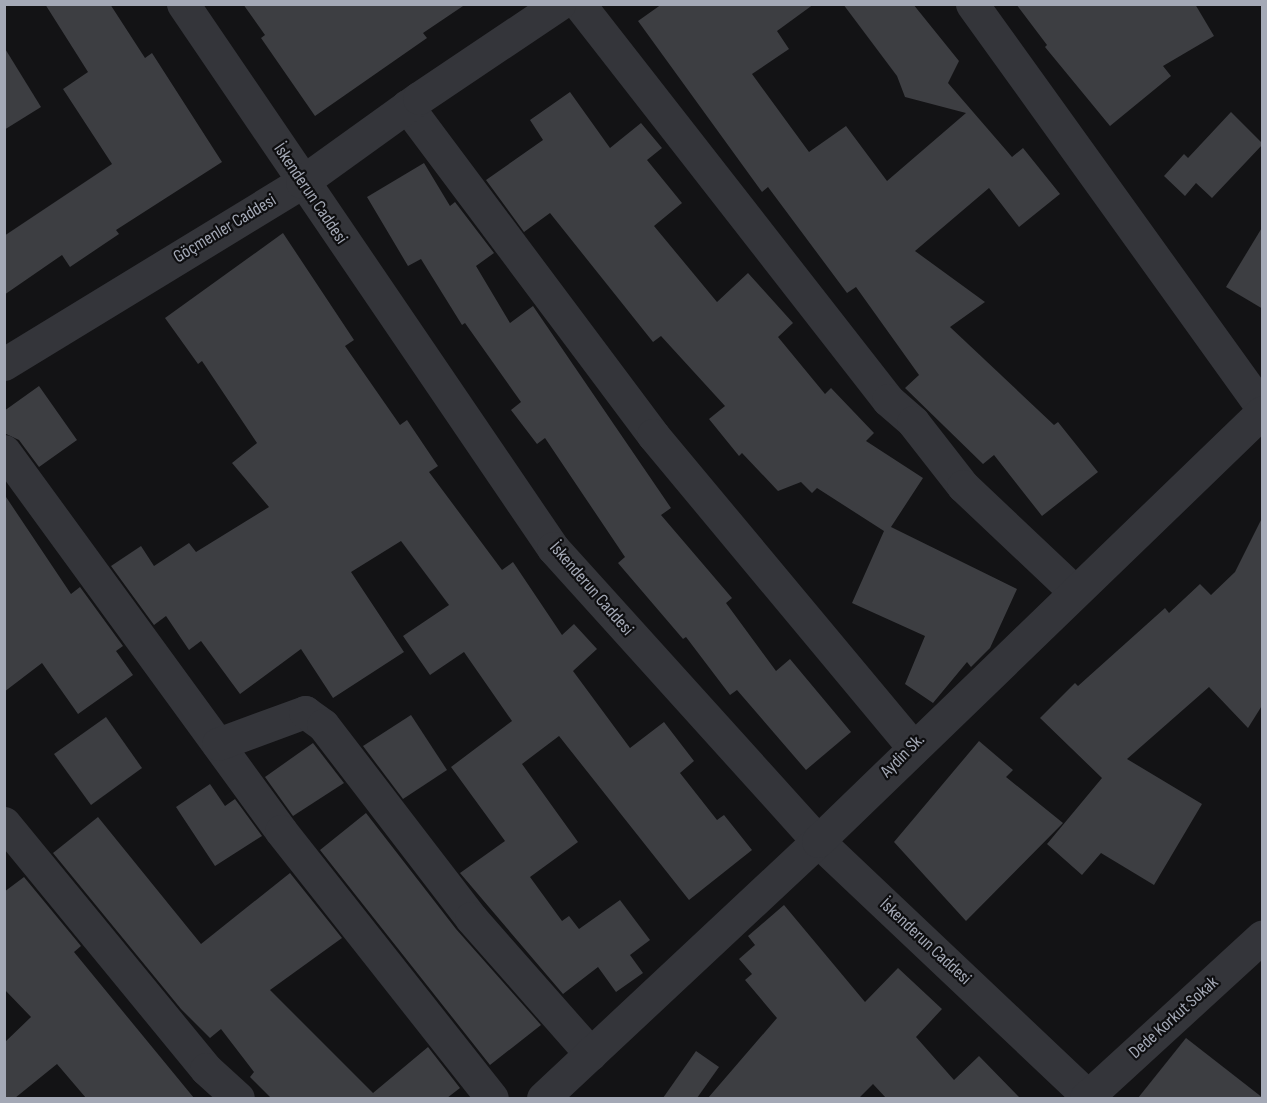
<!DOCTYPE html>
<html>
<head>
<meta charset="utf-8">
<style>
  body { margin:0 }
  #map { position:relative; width:1267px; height:1103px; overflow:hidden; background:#131315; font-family:"Sofia Sans Condensed",sans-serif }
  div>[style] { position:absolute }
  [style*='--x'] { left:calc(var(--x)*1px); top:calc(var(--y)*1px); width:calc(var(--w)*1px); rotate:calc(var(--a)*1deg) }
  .building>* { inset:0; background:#3d3e42 }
  .minor>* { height:33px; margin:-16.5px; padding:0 16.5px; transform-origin:16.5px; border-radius:16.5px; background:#34353a }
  span { translate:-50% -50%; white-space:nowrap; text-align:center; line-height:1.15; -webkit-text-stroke:4.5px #0e0e10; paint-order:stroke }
  .street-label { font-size:18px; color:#a4a9b6 }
  .frame { position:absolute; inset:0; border:6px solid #a4a9b6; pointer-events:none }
</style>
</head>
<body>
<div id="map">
  <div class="building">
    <div style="clip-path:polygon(45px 4px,110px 4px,145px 58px,152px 53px,222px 162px,116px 230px,119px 234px,70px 267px,62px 255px,4px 295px,4px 236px,112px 164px,63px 89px,88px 72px)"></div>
    <div style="clip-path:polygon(243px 4px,466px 4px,423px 33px,427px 38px,315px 116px,261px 38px,265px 35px)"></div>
    <div style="clip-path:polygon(662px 4px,814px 4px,777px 31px,789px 49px,752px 74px,809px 152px,846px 126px,887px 181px,966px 113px,905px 97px,897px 76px,843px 4px,913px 4px,959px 61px,948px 83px,1012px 157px,1023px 148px,1060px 194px,1019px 227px,989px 188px,915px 251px,985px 302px,950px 327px,1054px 425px,1058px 422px,1098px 472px,1042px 516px,994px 455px,983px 464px,905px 388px,919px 375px,856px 287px,847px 293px,768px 187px,762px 192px,638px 21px)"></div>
    <div style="clip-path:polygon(1016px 4px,1195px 4px,1214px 36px,1163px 66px,1171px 76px,1110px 126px,1045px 47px,1047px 45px)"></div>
    <div style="clip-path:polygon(4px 47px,41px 107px,4px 130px)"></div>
    <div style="clip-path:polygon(570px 92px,610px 148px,641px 123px,662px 148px,647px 160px,682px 203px,654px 226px,717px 302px,748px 273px,793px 323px,778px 337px,825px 394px,831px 388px,874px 433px,866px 441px,923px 478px,891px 527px,1017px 589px,990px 648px,971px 667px,967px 662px,933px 703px,905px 684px,925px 636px,852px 603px,884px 531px,817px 488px,812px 493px,801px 482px,778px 491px,742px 453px,739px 456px,709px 419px,725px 406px,661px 336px,653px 342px,550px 213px,524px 232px,486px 180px,543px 140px,530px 120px)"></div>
    <div style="clip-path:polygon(1231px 112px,1263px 144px,1212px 198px,1196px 183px,1185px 196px,1164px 176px,1184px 154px,1188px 158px)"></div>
    <div style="clip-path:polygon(424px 163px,450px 206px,455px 202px,494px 253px,476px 266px,510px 323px,533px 306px,671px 508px,661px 515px,732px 598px,726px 603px,776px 671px,790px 659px,851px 732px,806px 770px,737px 690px,730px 695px,686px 637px,683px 639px,618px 563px,625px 557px,545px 438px,537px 444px,511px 410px,521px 402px,465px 323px,462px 325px,421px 259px,408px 266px,367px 197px)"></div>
    <div style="clip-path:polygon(1263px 226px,1263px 309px,1226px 287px)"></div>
    <div style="clip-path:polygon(283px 233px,354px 340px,345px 346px,400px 425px,407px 420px,438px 466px,429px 472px,502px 570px,513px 562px,562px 635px,574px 624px,597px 649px,573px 671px,630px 748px,664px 722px,694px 761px,680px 773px,717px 820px,724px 815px,752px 850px,689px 900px,559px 736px,522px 764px,578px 842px,530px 877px,562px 921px,569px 916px,579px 929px,620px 900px,650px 940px,630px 955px,643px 973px,616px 992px,598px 967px,563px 994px,460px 873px,505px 841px,451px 767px,512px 721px,464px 652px,430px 675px,403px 636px,449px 605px,401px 541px,351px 572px,404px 652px,333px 698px,301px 649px,240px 694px,201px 641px,189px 650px,166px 616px,154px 625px,111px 566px,141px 546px,154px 566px,189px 543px,196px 552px,269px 507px,232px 463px,257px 443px,202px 361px,198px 364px,165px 318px)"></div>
    <div style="clip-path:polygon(39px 386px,77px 440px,39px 467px,19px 440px,4px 433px,4px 411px)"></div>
    <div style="clip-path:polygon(4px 494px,71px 594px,80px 587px,123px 646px,116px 651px,133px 675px,78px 714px,42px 663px,4px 692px)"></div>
    <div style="clip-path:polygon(1263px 516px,1263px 704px,1248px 728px,1209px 687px,1127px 759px,1202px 804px,1154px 885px,1101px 853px,1082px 875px,1047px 844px,1102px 778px,1040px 718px,1075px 683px,1078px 686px,1165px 608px,1169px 613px,1200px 584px,1211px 595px,1235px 572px)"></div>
    <div style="clip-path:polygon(411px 715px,447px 770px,403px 799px,363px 746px)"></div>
    <div style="clip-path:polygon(106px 717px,142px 768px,91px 805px,54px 754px)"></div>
    <div style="clip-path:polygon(979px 741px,1013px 770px,1006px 777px,1063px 823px,966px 921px,894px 842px)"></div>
    <div style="clip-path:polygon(313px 743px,344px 783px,293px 816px,265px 777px)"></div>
    <div style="clip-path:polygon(210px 784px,225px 806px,235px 799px,262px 836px,215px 866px,176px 807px)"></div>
    <div style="clip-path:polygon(366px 813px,456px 929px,541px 1025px,490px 1065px,320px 850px)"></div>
    <div style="clip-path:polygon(98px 817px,201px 944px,290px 873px,342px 938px,270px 990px,373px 1093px,428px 1047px,460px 1088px,447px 1098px,271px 1098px,250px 1077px,254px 1072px,221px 1029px,210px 1038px,181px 1009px,53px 853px)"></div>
    <div style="clip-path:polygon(24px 877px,81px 946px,74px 952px,194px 1098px,86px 1098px,57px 1064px,15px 1098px,4px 1098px,4px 1043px,31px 1017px,4px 989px,4px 892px)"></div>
    <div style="clip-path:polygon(784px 905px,865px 1002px,898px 968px,942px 1009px,916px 1037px,954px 1080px,979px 1056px,1020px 1098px,886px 1098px,873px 1084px,859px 1098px,708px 1098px,777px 1018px,745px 980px,752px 974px,739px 959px,755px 945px,748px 936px)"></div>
    <div style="clip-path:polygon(1186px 1038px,1263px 1098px,1138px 1098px)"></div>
    <div style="clip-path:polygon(696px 1051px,719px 1067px,697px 1098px,663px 1098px)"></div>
  </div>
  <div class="minor">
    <div style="--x:183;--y:4;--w:658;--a:55.78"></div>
    <div style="--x:553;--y:548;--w:395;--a:47.9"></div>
    <div style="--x:818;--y:841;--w:374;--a:43.4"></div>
    <div style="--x:579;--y:4;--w:502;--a:52.03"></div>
    <div style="--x:888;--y:400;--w:33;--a:41"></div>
    <div style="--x:913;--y:422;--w:81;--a:52"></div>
    <div style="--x:963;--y:486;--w:154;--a:43.4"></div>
    <div style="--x:972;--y:4;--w:497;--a:54.3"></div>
    <div style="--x:407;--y:106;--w:411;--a:53.2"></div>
    <div style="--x:653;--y:435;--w:405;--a:50.2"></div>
    <div style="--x:4;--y:364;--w:349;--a:-31.4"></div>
    <div style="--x:302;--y:182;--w:144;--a:-35.7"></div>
    <div style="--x:419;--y:98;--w:169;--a:-33.9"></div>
    <div style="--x:4;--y:451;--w:470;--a:53.9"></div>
    <div style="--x:281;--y:831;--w:340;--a:51.7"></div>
    <div style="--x:218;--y:744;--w:93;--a:-20.2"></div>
    <div style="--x:305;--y:712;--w:22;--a:36"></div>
    <div style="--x:323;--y:725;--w:243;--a:52.5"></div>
    <div style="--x:471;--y:918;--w:181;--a:48.6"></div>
    <div style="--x:4;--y:823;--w:318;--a:50.6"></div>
    <div style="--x:206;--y:1069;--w:43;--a:42.2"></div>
    <div style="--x:543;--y:1098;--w:376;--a:-43.1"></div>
    <div style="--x:818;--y:841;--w:617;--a:-44.02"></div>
    <div style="--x:1086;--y:1098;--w:239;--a:-42.5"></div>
  </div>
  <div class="street-label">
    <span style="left:310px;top:194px;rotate:56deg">İskenderun Caddesi</span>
    <span style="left:225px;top:229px;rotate:-31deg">Göçmenler Caddesi</span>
    <span style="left:591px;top:589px;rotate:49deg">İskenderun Caddesi</span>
    <span style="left:903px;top:756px;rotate:-45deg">Aydin Sk.</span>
    <span style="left:925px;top:942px;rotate:43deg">İskenderun Caddesi</span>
    <span style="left:1174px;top:1018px;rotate:-42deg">Dede Korkut Sokak</span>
  </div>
  <div class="frame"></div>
</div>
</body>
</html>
